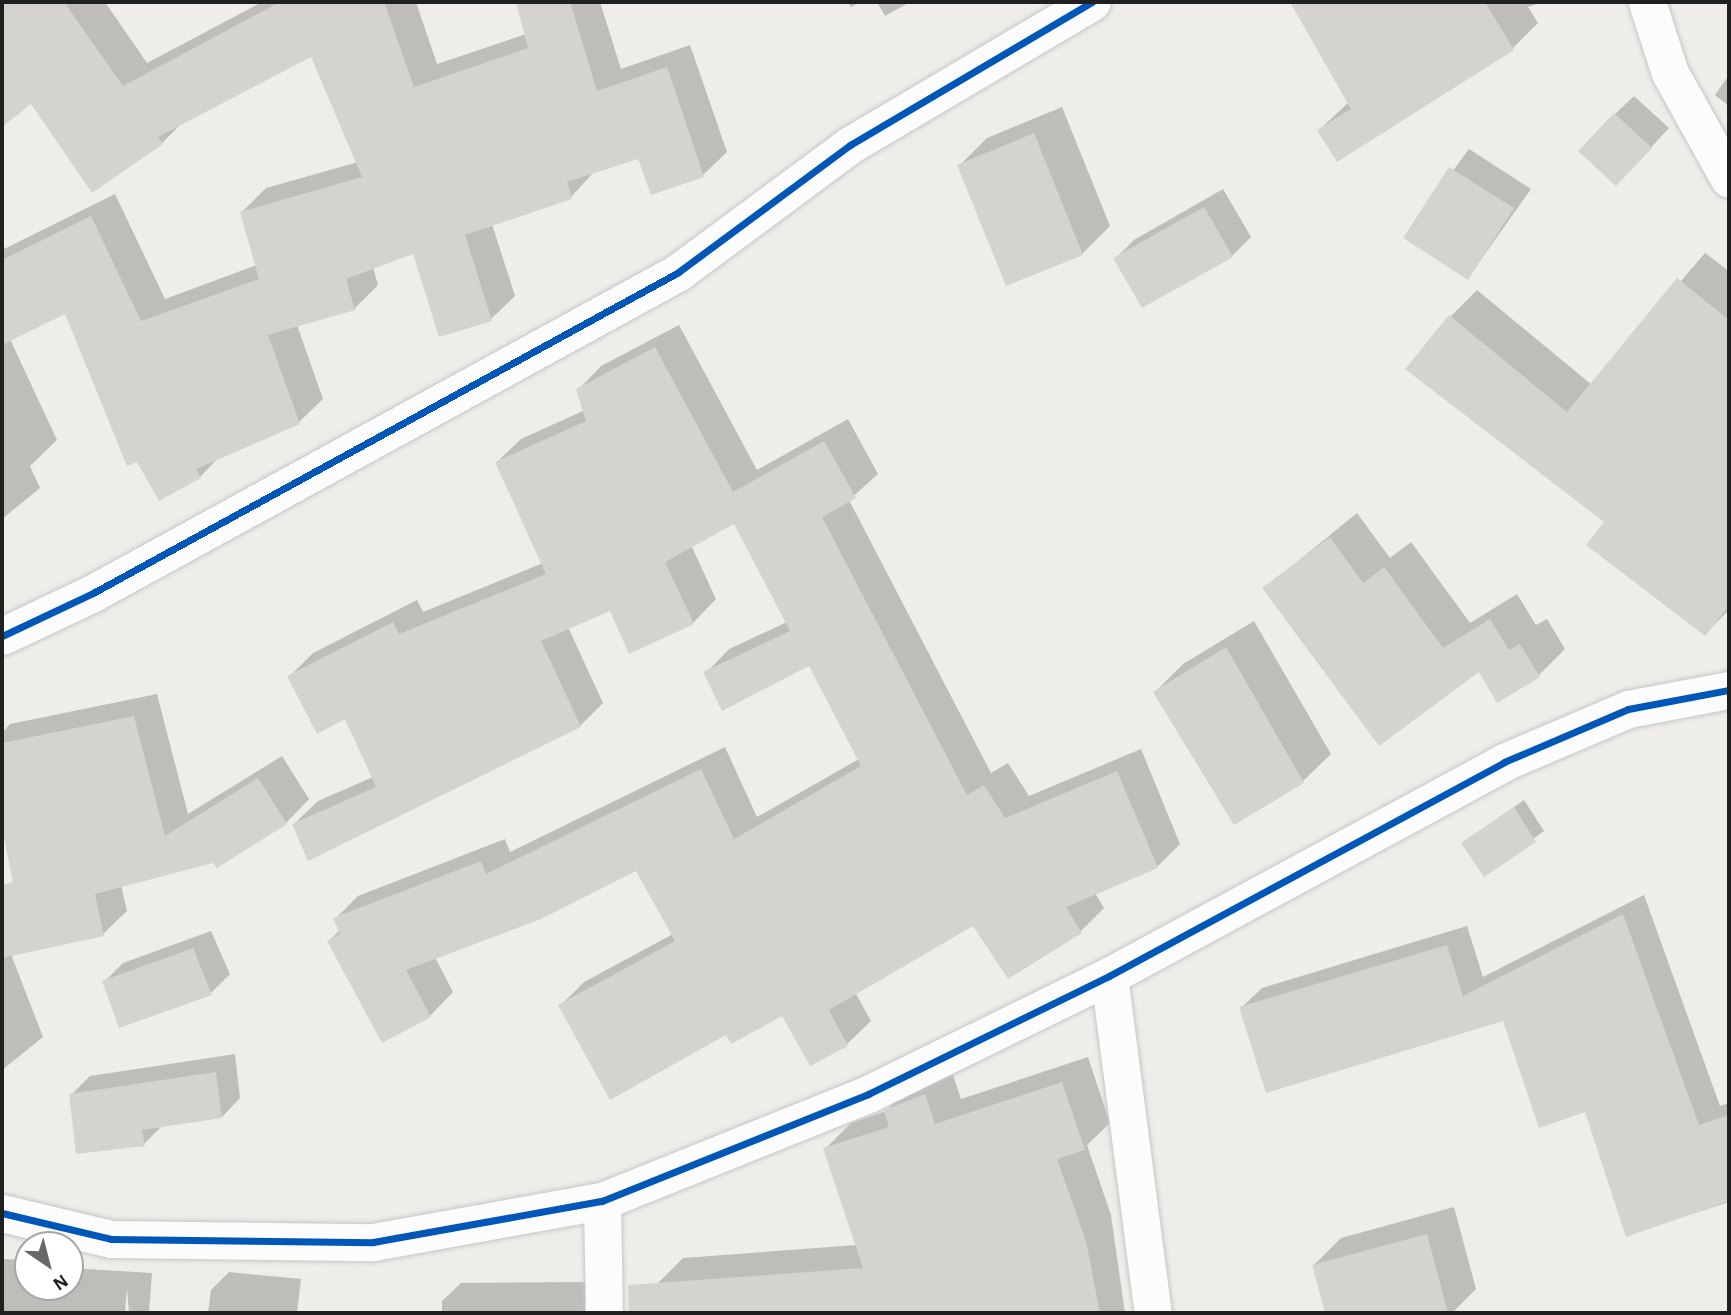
<!DOCTYPE html>
<html>
<head>
<meta charset="utf-8">
<style>
  body { margin:0 }
  #map { position:relative; width:1731px; height:1315px; overflow:hidden; background:#eeede9; font-family:"Alegreya Sans",sans-serif }
  div>[style] { position:absolute }
  [style*='--x'] { left:calc(var(--x)*1px); top:calc(var(--y)*1px); width:calc(var(--w)*1px); rotate:calc(var(--a)*1deg) }
  .shadow>* { inset:0; background:#0003 }
  .building>* { inset:0; background:#d5d3d0 }
  .roads { filter:drop-shadow(0 0 2px #c7c6c5) drop-shadow(0 0 2px #c7c6c5) }
  .street>* { height:37px; margin:-18.5px; padding:0 18.5px; transform-origin:18.5px; border-radius:18.5px; background:#fcfcfc }
  .cycleway>* { height:7px; margin:-3.5px; padding:0 3.5px; transform-origin:3.5px; border-radius:3.5px; background:#0057b8 }
  span { translate:-50% -50%; white-space:nowrap; text-align:center; line-height:1.15; -webkit-text-stroke:7px #fff; paint-order:stroke }
  .frame { position:absolute; inset:0; border:4px solid #202020; pointer-events:none }
  .north { position:absolute; left:14px; top:1231px; width:70px; height:70px; box-sizing:border-box; background:#fff; border:2px solid #a6a6a6; border-radius:50%; rotate:145deg; font-size:19px; font-weight:700; line-height:28px; text-align:center; color:#202020 }
  .north::after { content:''; display:block; margin:auto; width:24px; height:32px; background:#686866; clip-path:polygon(50% 0,100% 100%,50% 72%,0 100%) }
</style>
</head>
<body>
<div id="map">
  <div class="shadow">
    <div style="clip-path:polygon(2px 2px,105px 2px,147px 63px,262px 2px,416px 2px,437px 64px,526px 34px,518px 2px,600px 2px,621px 69px,690px 45px,727px 152px,703px 175px,640px 157px,594px 172px,571px 197px,492px 224px,515px 296px,491px 319px,414px 252px,373px 267px,378px 285px,354px 309px,297px 325px,323px 399px,299px 422px,220px 456px,200px 477px,66px 312px,10px 339px,57px 440px,30px 466px,40px 488px,2px 519px,2px 250px,115px 194px,165px 299px,257px 265px,242px 212px,266px 188px,358px 162px,312px 54px,182px 123px,162px 143px,32px 101px,2px 125px)"></div>
    <div style="clip-path:polygon(848px 2px,860px 2px,851px 7px)"></div>
    <div style="clip-path:polygon(877px 2px,910px 2px,885px 16px)"></div>
    <div style="clip-path:polygon(1292px 2px,1542px 2px,1528px 7px,1538px 23px,1513px 48px,1319px 130px,1349px 102px)"></div>
    <div style="clip-path:polygon(1729px 75px,1729px 106px,1715px 95px)"></div>
    <div style="clip-path:polygon(1634px 96px,1669px 128px,1635px 165px,1615px 114px)"></div>
    <div style="clip-path:polygon(1062px 107px,1110px 226px,1082px 254px,959px 166px,987px 138px)"></div>
    <div style="clip-path:polygon(1469px 149px,1531px 189px,1468px 278px,1405px 237px)"></div>
    <div style="clip-path:polygon(1223px 189px,1251px 237px,1232px 256px,1116px 258px,1134px 240px)"></div>
    <div style="clip-path:polygon(1705px 253px,1729px 271px,1729px 610px,1705px 634px,1606px 522px,1450px 317px,1477px 290px,1592px 385px)"></div>
    <div style="clip-path:polygon(679px 325px,757px 470px,848px 419px,878px 474px,849px 500px,991px 773px,1008px 763px,1029px 796px,1141px 749px,1180px 844px,1157px 867px,1095px 893px,1104px 908px,1081px 931px,1008px 977px,974px 924px,855px 992px,871px 1021px,847px 1044px,810px 1064px,783px 1014px,727px 1032px,560px 1006px,584px 982px,673px 934px,637px 868px,435px 957px,453px 992px,430px 1016px,329px 941px,340px 930px,335px 919px,358px 896px,505px 839px,510px 852px,725px 747px,757px 817px,859px 759px,809px 664px,706px 673px,729px 649px,787px 622px,734px 522px,691px 545px,716px 599px,693px 623px,611px 609px,568px 627px,603px 703px,580px 726px,294px 824px,318px 801px,373px 777px,346px 717px,290px 676px,313px 653px,417px 600px,423px 612px,543px 563px,497px 462px,521px 439px,585px 410px,578px 390px,601px 366px)"></div>
    <div style="clip-path:polygon(1357px 513px,1390px 558px,1411px 542px,1470px 623px,1517px 594px,1536px 625px,1547px 619px,1565px 649px,1539px 675px,1479px 670px,1264px 589px)"></div>
    <div style="clip-path:polygon(1254px 621px,1331px 754px,1303px 781px,1234px 823px,1155px 692px,1183px 664px)"></div>
    <div style="clip-path:polygon(157px 694px,188px 814px,282px 756px,309px 799px,286px 823px,214px 861px,121px 885px,127px 911px,103px 934px,29px 950px,2px 819px,2px 733px,10px 724px)"></div>
    <div style="clip-path:polygon(1524px 800px,1544px 831px,1485px 874px,1463px 843px)"></div>
    <div style="clip-path:polygon(1644px 895px,1720px 1106px,1729px 1103px,1729px 1202px,1627px 1235px,1586px 1110px,1505px 1019px,1241px 1008px,1262px 988px,1467px 926px,1483px 977px)"></div>
    <div style="clip-path:polygon(2px 931px,43px 1037px,2px 1070px)"></div>
    <div style="clip-path:polygon(211px 931px,230px 974px,211px 993px,104px 982px,123px 963px)"></div>
    <div style="clip-path:polygon(235px 1054px,240px 1098px,222px 1117px,163px 1125px,144px 1144px,71px 1095px,90px 1076px)"></div>
    <div style="clip-path:polygon(1088px 1057px,1110px 1123px,1087px 1145px,1111px 1215px,1125px 1313px,659px 1313px,657px 1284px,683px 1258px,857px 1245px,825px 1149px,851px 1123px,886px 1111px,912px 1084px,951px 1069px,961px 1099px)"></div>
    <div style="clip-path:polygon(1454px 1207px,1476px 1289px,1452px 1313px,1327px 1313px,1314px 1265px,1341px 1238px)"></div>
    <div style="clip-path:polygon(2px 1259px,28px 1260px,28px 1287px,70px 1287px,70px 1268px,152px 1273px,149px 1313px,129px 1313px,127px 1288px,125px 1313px,2px 1313px)"></div>
    <div style="clip-path:polygon(229px 1272px,301px 1279px,297px 1313px,208px 1313px,211px 1290px)"></div>
    <div style="clip-path:polygon(586px 1282px,585px 1313px,442px 1313px,442px 1301px,461px 1283px)"></div>
  </div>
  <div class="building">
    <div style="clip-path:polygon(2px 2px,64px 2px,123px 86px,280px 2px,384px 2px,414px 87px,528px 48px,516px 2px,570px 2px,597px 91px,667px 67px,704px 177px,651px 195px,638px 159px,567px 182px,572px 199px,465px 235px,492px 321px,439px 337px,413px 254px,346px 279px,355px 310px,268px 335px,300px 424px,196px 469px,201px 478px,159px 501px,137px 462px,127px 466px,65px 314px,2px 345px,2px 260px,91px 216px,141px 321px,259px 279px,240px 212px,362px 177px,311px 57px,158px 137px,163px 144px,92px 193px,31px 104px,2px 127px)"></div>
    <div style="clip-path:polygon(1290px 2px,1485px 2px,1514px 50px,1337px 162px,1317px 130px,1351px 109px)"></div>
    <div style="clip-path:polygon(1614px 113px,1652px 148px,1616px 186px,1578px 151px)"></div>
    <div style="clip-path:polygon(1034px 133px,1083px 255px,1006px 286px,957px 165px)"></div>
    <div style="clip-path:polygon(1449px 167px,1514px 208px,1468px 280px,1403px 238px)"></div>
    <div style="clip-path:polygon(1204px 207px,1233px 257px,1142px 308px,1113px 258px)"></div>
    <div style="clip-path:polygon(1677px 278px,1729px 320px,1729px 606px,1705px 636px,1586px 545px,1604px 522px,1405px 369px,1449px 315px,1567px 412px)"></div>
    <div style="clip-path:polygon(655px 347px,733px 492px,824px 441px,856px 498px,822px 517px,967px 795px,984px 785px,1005px 818px,1117px 771px,1158px 868px,1066px 907px,1082px 933px,1008px 979px,973px 926px,829px 1010px,848px 1046px,810px 1066px,782px 1016px,731px 1044px,726px 1035px,610px 1100px,558px 1005px,675px 941px,636px 871px,541px 919px,406px 970px,431px 1017px,382px 1043px,327px 941px,340px 934px,333px 918px,481px 861px,486px 874px,701px 769px,734px 839px,861px 766px,809px 666px,722px 711px,703px 672px,790px 631px,734px 524px,665px 562px,694px 624px,629px 654px,610px 611px,541px 641px,581px 727px,308px 861px,292px 824px,376px 787px,345px 719px,317px 734px,287px 676px,393px 622px,399px 634px,546px 574px,495px 462px,586px 421px,576px 389px)"></div>
    <div style="clip-path:polygon(1330px 537px,1363px 583px,1384px 567px,1443px 648px,1490px 619px,1509px 650px,1520px 644px,1540px 677px,1497px 703px,1479px 672px,1379px 746px,1262px 588px)"></div>
    <div style="clip-path:polygon(1226px 647px,1304px 783px,1234px 825px,1153px 692px)"></div>
    <div style="clip-path:polygon(134px 716px,165px 836px,258px 778px,287px 824px,217px 868px,213px 863px,95px 894px,104px 936px,2px 958px,2px 885px,13px 882px,2px 828px,2px 743px)"></div>
    <div style="clip-path:polygon(1514px 807px,1536px 842px,1484px 877px,1461px 843px)"></div>
    <div style="clip-path:polygon(1623px 914px,1699px 1125px,1729px 1115px,1729px 1201px,1626px 1237px,1585px 1112px,1539px 1128px,1503px 1021px,1266px 1093px,1239px 1007px,1447px 945px,1463px 996px)"></div>
    <div style="clip-path:polygon(193px 948px,212px 995px,119px 1028px,102px 981px)"></div>
    <div style="clip-path:polygon(216px 1072px,222px 1118px,142px 1130px,145px 1146px,76px 1154px,69px 1094px)"></div>
    <div style="clip-path:polygon(1062px 1082px,1085px 1150px,1057px 1159px,1086px 1241px,1100px 1313px,629px 1313px,628px 1285px,863px 1268px,823px 1148px,889px 1127px,884px 1110px,925px 1094px,935px 1124px)"></div>
    <div style="clip-path:polygon(1427px 1234px,1448px 1313px,1325px 1313px,1312px 1265px)"></div>
  </div>
  <div class="roads">
    <div class="street">
      <div style="--x:1647;--y:2;--w:75;--a:72.1"></div>
      <div style="--x:1670;--y:73;--w:121;--a:60.9"></div>
      <div style="--x:2;--y:636;--w:101;--a:-25.3"></div>
      <div style="--x:93;--y:593;--w:666;--a:-28.72"></div>
      <div style="--x:677;--y:273;--w:215;--a:-36.5"></div>
      <div style="--x:850;--y:145;--w:281;--a:-30.6"></div>
      <div style="--x:1109;--y:976;--w:340;--a:82.6"></div>
      <div style="--x:602;--y:1201;--w:112;--a:89"></div>
      <div style="--x:2;--y:1213;--w:112;--a:13.4"></div>
      <div style="--x:111;--y:1239;--w:262;--a:0.7"></div>
      <div style="--x:373;--y:1242;--w:233;--a:-10.2"></div>
      <div style="--x:602;--y:1201;--w:287;--a:-21.9"></div>
      <div style="--x:868;--y:1094;--w:268;--a:-26.1"></div>
      <div style="--x:1109;--y:976;--w:449;--a:-28.4"></div>
      <div style="--x:1504;--y:762;--w:135;--a:-23.1"></div>
      <div style="--x:1628;--y:709;--w:103;--a:-10.7"></div>
    </div>
  </div>
  <div class="cycleway">
    <div style="--x:2;--y:636;--w:101;--a:-25.3"></div>
    <div style="--x:93;--y:593;--w:666;--a:-28.72"></div>
    <div style="--x:677;--y:273;--w:215;--a:-36.5"></div>
    <div style="--x:850;--y:145;--w:281;--a:-30.6"></div>
    <div style="--x:2;--y:1213;--w:112;--a:13.4"></div>
    <div style="--x:111;--y:1239;--w:262;--a:0.7"></div>
    <div style="--x:373;--y:1242;--w:233;--a:-10.2"></div>
    <div style="--x:602;--y:1201;--w:287;--a:-21.9"></div>
    <div style="--x:868;--y:1094;--w:268;--a:-26.1"></div>
    <div style="--x:1109;--y:976;--w:449;--a:-28.4"></div>
    <div style="--x:1504;--y:762;--w:135;--a:-23.1"></div>
    <div style="--x:1628;--y:709;--w:103;--a:-10.7"></div>
  </div>
  <div class="frame"></div>
  <div class="north">N</div>
</div>
</body>
</html>
